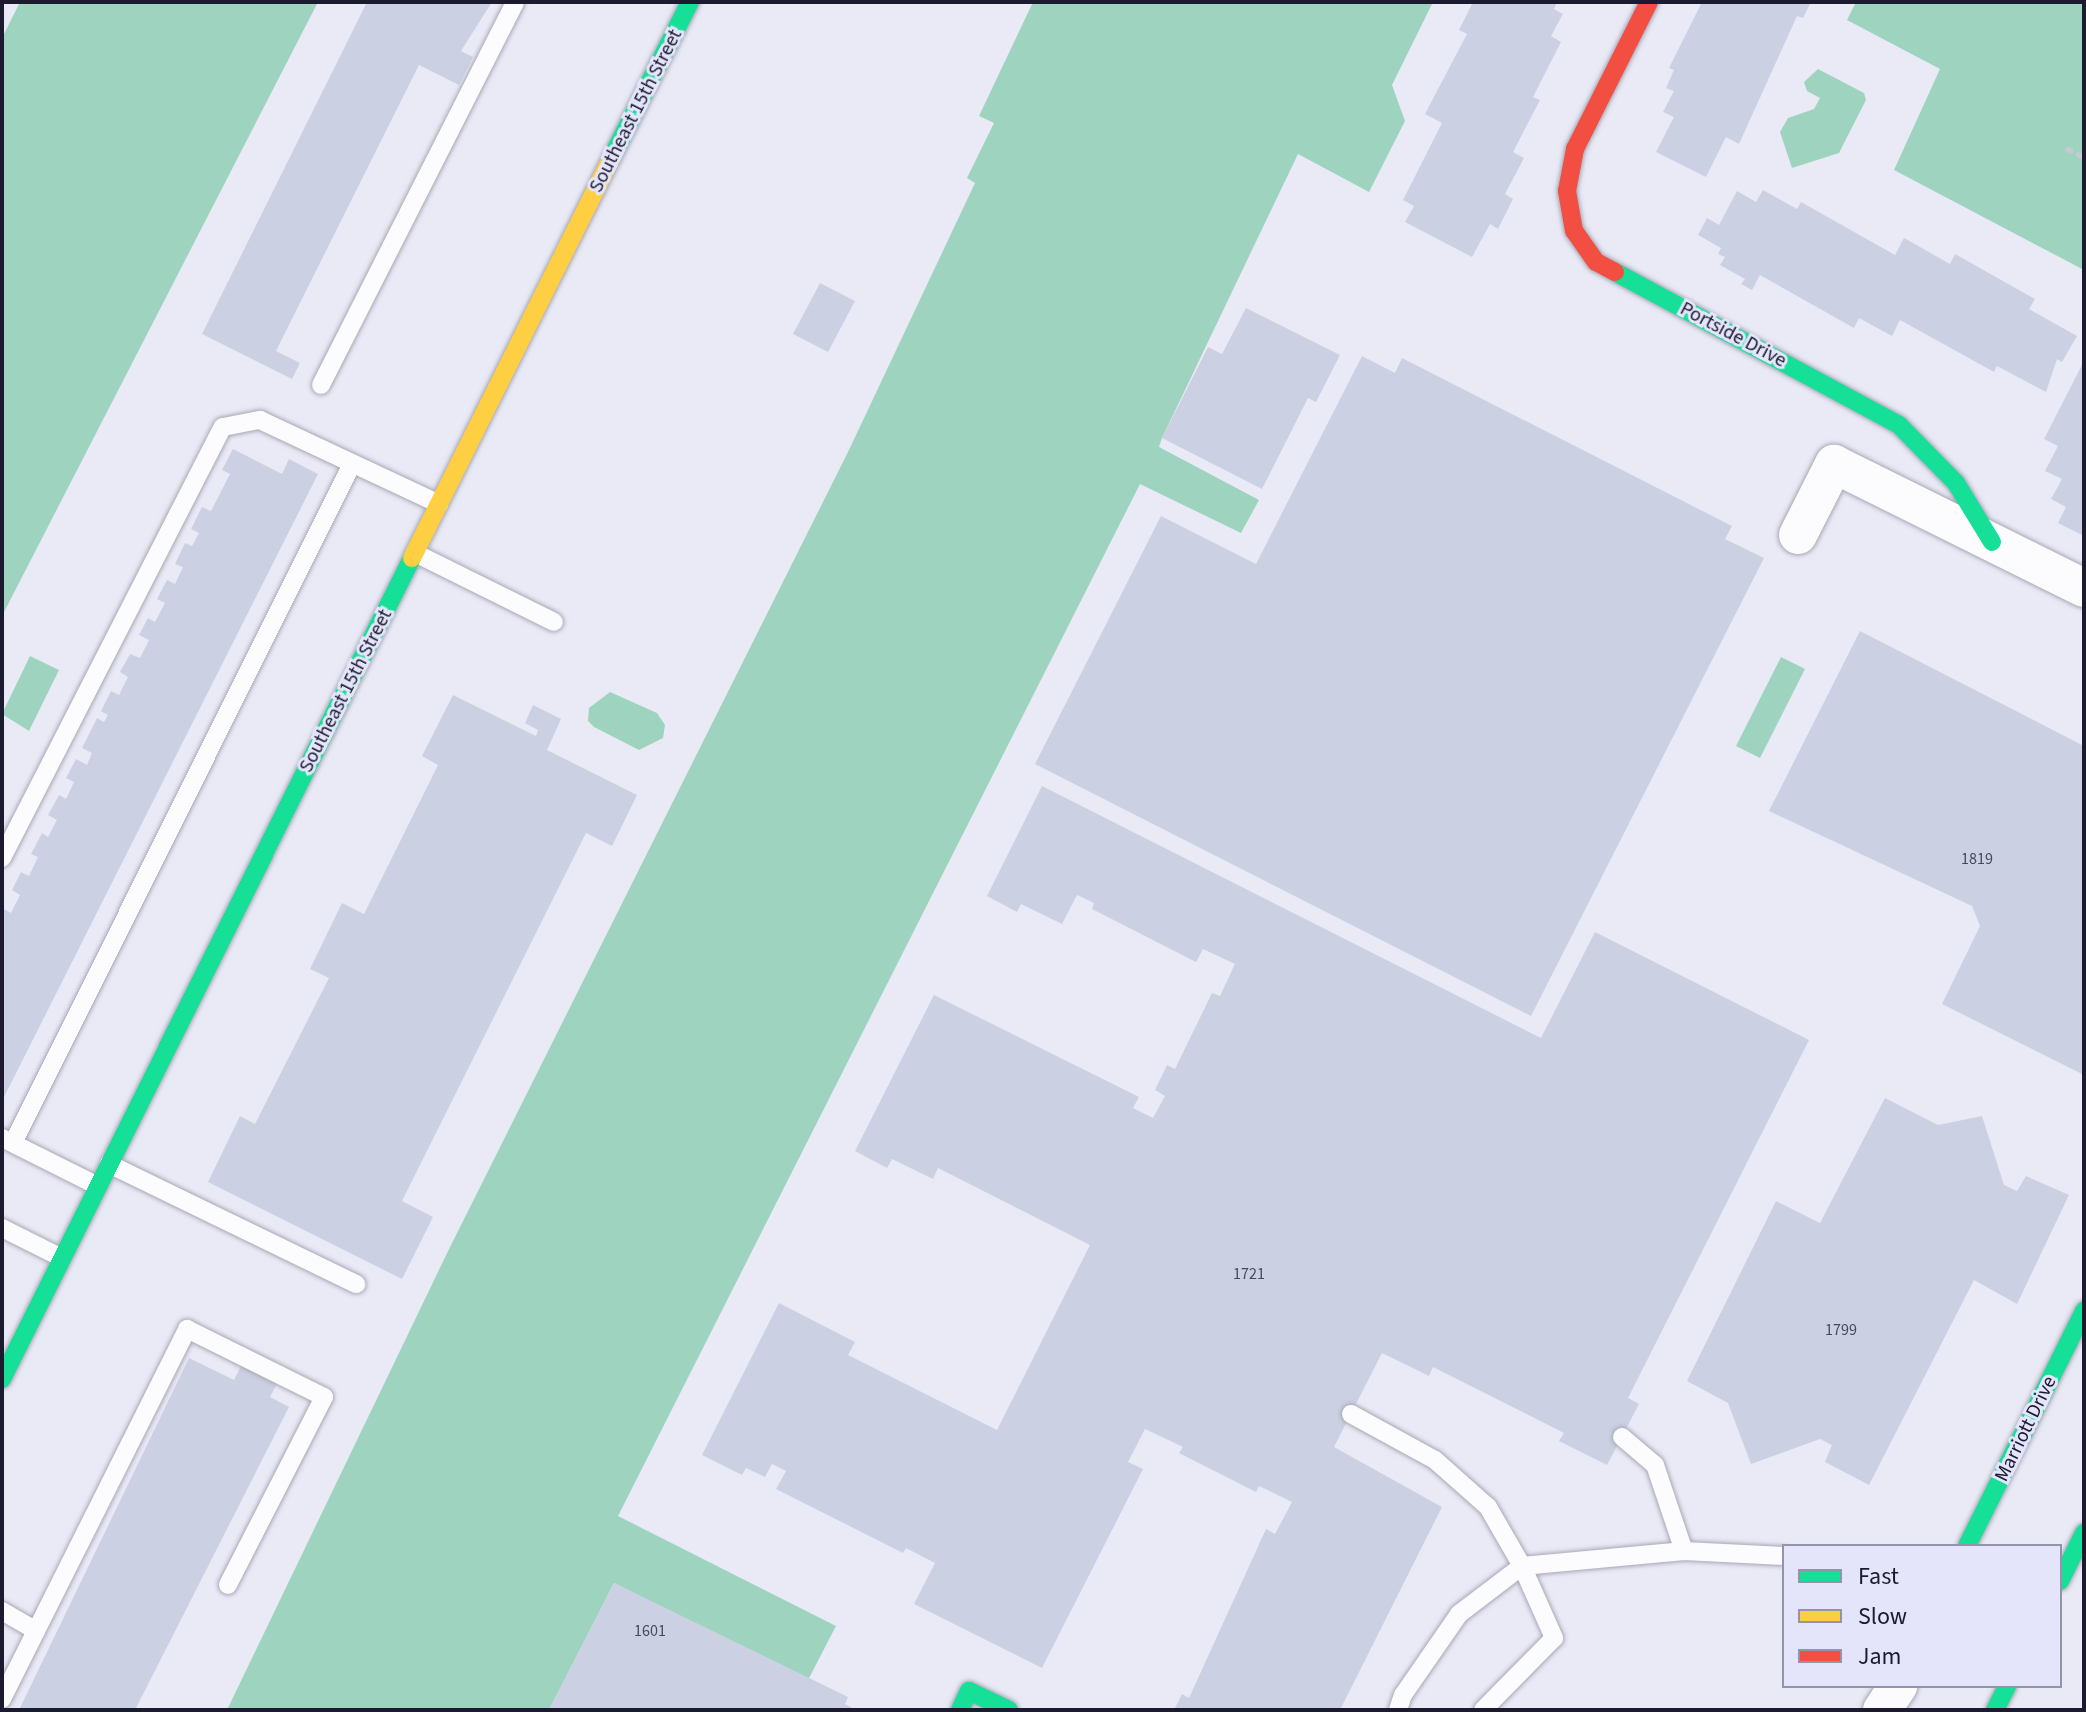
<!DOCTYPE html>
<html>
<head>
<meta charset="utf-8">
<style>
  body { margin:0 }
  #map { position:relative; width:2086px; height:1712px; overflow:hidden; background:#e9eaf6; font-family:"Source Sans 3",sans-serif }
  div>[style] { position:absolute }
  [style*='--x'] { left:calc(var(--x)*1px); top:calc(var(--y)*1px); width:calc(var(--w)*1px); rotate:calc(var(--a)*1deg) }
  .water>* { inset:0; background:#9ed4bf }
  .building>* { inset:0; background:#cbd1e2 }
  .path>* { height:5px; margin-top:-2.5px; transform-origin:0; background:repeating-linear-gradient(90deg,#c9c9cf 0 8px,transparent 0 12px) }
  .roads { filter:drop-shadow(0 0 2px #a8a8b6) drop-shadow(0 0 2px #a8a8b6) }
  .lane>* { height:18px; margin:-9px; padding:0 9px; transform-origin:9px; border-radius:9px; background:#fcfcfe }
  .street>* { height:38px; margin:-19px; padding:0 19px; transform-origin:19px; border-radius:19px; background:#fcfcfe }
  .fast>* { height:18px; margin:-9px; padding:0 9px; transform-origin:9px; border-radius:9px; background:#16e098 }
  .slow>* { height:18px; margin:-9px; padding:0 9px; transform-origin:9px; border-radius:9px; background:#ffcf43 }
  .jam>* { height:18px; margin:-9px; padding:0 9px; transform-origin:9px; border-radius:9px; background:#f24e42 }
  span { translate:-50% -50%; white-space:nowrap; text-align:center; line-height:1.15; -webkit-text-stroke:6px #e4e5fb; paint-order:stroke }
  .number-label { font-size:16px; color:#47485b }
  .number-label span { -webkit-text-stroke-width:0 }
  .street-label { font-size:20px; color:#1b1a2e }
  .frame { position:absolute; inset:0; border:4px solid #1b1a2e; pointer-events:none }
  .legend { position:absolute; left:1782px; top:1544px; width:280px; height:144px; box-sizing:border-box; background:#e4e5fb; border:2px solid #9494a9; margin:0; padding:10px 14px; list-style:none; font-size:24px; color:#1b1a2e }
  .legend li { display:flex; align-items:center; gap:16px; height:40px }
  .legend b { width:40px; border:2px solid #9494a9 }
</style>
</head>
<body>
<div id="map">
  <div class="water">
    <div style="clip-path:polygon(20px 2px,318px 2px,2px 616px,2px 38px)"></div>
    <div style="clip-path:polygon(1033px 2px,1433px 2px,1392px 85px,1405px 121px,1369px 192px,1298px 154px,1162px 438px,1159px 447px,1259px 500px,1241px 533px,1140px 484px,618px 1516px,836px 1626px,808px 1680px,614px 1583px,549px 1710px,227px 1710px,450px 1247px,848px 452px,975px 183px,967px 178px,994px 123px,979px 116px)"></div>
    <div style="clip-path:polygon(1856px 2px,2084px 2px,2084px 270px,1894px 170px,1940px 69px,1847px 20px)"></div>
    <div style="clip-path:polygon(1818px 69px,1864px 93px,1866px 100px,1839px 153px,1792px 168px,1780px 132px,1788px 118px,1814px 109px,1820px 98px,1807px 91px,1804px 82px)"></div>
    <div style="clip-path:polygon(30px 656px,59px 670px,29px 731px,2px 714px)"></div>
    <div style="clip-path:polygon(1781px 657px,1805px 669px,1760px 758px,1736px 746px)"></div>
    <div style="clip-path:polygon(610px 692px,657px 713px,665px 725px,663px 738px,639px 750px,594px 727px,588px 721px,589px 708px)"></div>
  </div>
  <div class="building">
    <div style="clip-path:polygon(367px 2px,492px 2px,461px 51px,473px 57px,459px 85px,419px 65px,276px 351px,300px 363px,292px 379px,202px 334px)"></div>
    <div style="clip-path:polygon(1473px 2px,1557px 2px,1554px 9px,1563px 14px,1551px 36px,1561px 42px,1533px 97px,1540px 100px,1513px 152px,1524px 158px,1505px 194px,1513px 199px,1498px 229px,1490px 224px,1472px 257px,1405px 222px,1414px 206px,1403px 200px,1442px 123px,1425px 114px,1467px 34px,1459px 30px)"></div>
    <div style="clip-path:polygon(1702px 2px,1811px 2px,1803px 18px,1797px 16px,1739px 144px,1726px 137px,1706px 177px,1656px 152px,1674px 117px,1663px 112px,1674px 91px,1666px 88px,1674px 70px,1669px 68px)"></div>
    <div style="clip-path:polygon(1763px 190px,1797px 209px,1801px 202px,1895px 255px,1904px 238px,1950px 264px,1955px 254px,2035px 299px,2029px 309px,2077px 336px,2062px 362px,2057px 359px,2046px 392px,1997px 366px,1994px 372px,1900px 320px,1892px 336px,1859px 318px,1854px 328px,1760px 275px,1752px 290px,1741px 284px,1745px 279px,1720px 265px,1725px 257px,1718px 254px,1721px 248px,1698px 235px,1707px 218px,1719px 225px,1737px 191px,1756px 202px)"></div>
    <div style="clip-path:polygon(820px 283px,855px 301px,828px 352px,793px 334px)"></div>
    <div style="clip-path:polygon(1246px 308px,1340px 355px,1316px 402px,1308px 398px,1262px 489px,1162px 438px,1208px 347px,1222px 354px)"></div>
    <div style="clip-path:polygon(1362px 356px,1395px 373px,1402px 358px,1732px 526px,1725px 539px,1764px 558px,1531px 1016px,1035px 764px,1161px 516px,1256px 564px)"></div>
    <div style="clip-path:polygon(2084px 361px,2084px 536px,2058px 523px,2066px 507px,2051px 499px,2062px 479px,2045px 471px,2058px 446px,2044px 439px)"></div>
    <div style="clip-path:polygon(233px 449px,282px 474px,289px 459px,318px 474px,2px 1101px,2px 908px,11px 913px,20px 895px,12px 890px,21px 872px,29px 876px,38px 857px,31px 854px,42px 833px,48px 837px,57px 820px,48px 815px,59px 795px,66px 799px,74px 782px,66px 778px,76px 759px,87px 765px,92px 753px,82px 748px,97px 718px,104px 722px,108px 715px,101px 711px,111px 691px,119px 695px,128px 677px,120px 672px,130px 654px,140px 658px,149px 640px,139px 635px,148px 618px,155px 622px,165px 603px,157px 599px,167px 580px,175px 584px,183px 567px,175px 564px,185px 543px,192px 546px,199px 533px,191px 529px,202px 507px,211px 511px,230px 474px,222px 470px)"></div>
    <div style="clip-path:polygon(1860px 631px,2084px 746px,2084px 1075px,1942px 1004px,1980px 926px,1972px 906px,1769px 811px)"></div>
    <div style="clip-path:polygon(453px 695px,536px 736px,538px 730px,525px 723px,533px 705px,561px 719px,547px 750px,637px 795px,612px 846px,586px 833px,402px 1201px,433px 1217px,402px 1279px,208px 1182px,240px 1116px,255px 1124px,329px 978px,310px 969px,342px 903px,364px 914px,438px 765px,422px 756px)"></div>
    <div style="clip-path:polygon(1042px 786px,1541px 1038px,1595px 932px,1809px 1040px,1628px 1398px,1639px 1404px,1607px 1465px,1559px 1441px,1564px 1433px,1433px 1367px,1429px 1376px,1382px 1353px,1334px 1447px,1442px 1507px,1340px 1710px,1174px 1710px,1182px 1694px,1189px 1698px,1266px 1529px,1275px 1534px,1292px 1502px,1259px 1486px,1256px 1492px,1179px 1453px,1183px 1447px,1145px 1429px,1128px 1462px,1143px 1469px,1042px 1668px,914px 1604px,935px 1563px,906px 1548px,903px 1553px,776px 1489px,786px 1471px,772px 1464px,765px 1477px,746px 1468px,742px 1475px,702px 1455px,779px 1303px,855px 1342px,848px 1355px,997px 1430px,1090px 1245px,938px 1168px,933px 1179px,892px 1159px,887px 1168px,855px 1151px,934px 995px,1139px 1097px,1133px 1108px,1153px 1118px,1165px 1096px,1155px 1090px,1167px 1065px,1175px 1069px,1212px 993px,1220px 996px,1235px 964px,1203px 949px,1196px 962px,1092px 909px,1094px 903px,1077px 895px,1062px 924px,1021px 904px,1017px 912px,987px 896px)"></div>
    <div style="clip-path:polygon(1885px 1098px,1938px 1125px,1982px 1116px,2004px 1185px,2017px 1191px,2026px 1176px,2069px 1195px,2017px 1304px,1974px 1280px,1869px 1485px,1825px 1462px,1832px 1445px,1820px 1439px,1751px 1464px,1728px 1403px,1687px 1381px,1776px 1201px,1820px 1223px)"></div>
    <div style="clip-path:polygon(189px 1358px,234px 1380px,241px 1366px,277px 1384px,270px 1397px,289px 1407px,135px 1710px,19px 1710px)"></div>
    <div style="clip-path:polygon(614px 1583px,848px 1697px,845px 1704px,856px 1710px,549px 1710px)"></div>
  </div>
  <div class="path">
    <div style="--x:2066;--y:148;--w:20;--a:27"></div>
  </div>
  <div class="roads">
    <div class="lane">
      <div style="--x:321;--y:385;--w:429;--a:-63.1"></div>
      <div style="--x:415;--y:553;--w:155;--a:26.4"></div>
      <div style="--x:2;--y:858;--w:484;--a:-62.9"></div>
      <div style="--x:223;--y:427;--w:38;--a:-11"></div>
      <div style="--x:260;--y:420;--w:198;--a:25.1"></div>
      <div style="--x:2;--y:1138;--w:107;--a:26.6"></div>
      <div style="--x:13;--y:1143;--w:759;--a:-63.47"></div>
      <div style="--x:109;--y:1164;--w:275;--a:25.9"></div>
      <div style="--x:2;--y:1228;--w:67;--a:26.6"></div>
      <div style="--x:1351;--y:1414;--w:96;--a:28.7"></div>
      <div style="--x:1435;--y:1460;--w:71;--a:41.6"></div>
      <div style="--x:1488;--y:1507;--w:68;--a:60"></div>
      <div style="--x:1522;--y:1566;--w:79;--a:66"></div>
      <div style="--x:1554;--y:1638;--w:101;--a:134.6"></div>
      <div style="--x:1622;--y:1437;--w:43;--a:40.3"></div>
      <div style="--x:1655;--y:1465;--w:91;--a:71.4"></div>
      <div style="--x:2;--y:1611;--w:39;--a:30"></div>
      <div style="--x:36;--y:1631;--w:76;--a:116.6"></div>
      <div style="--x:36;--y:1631;--w:338;--a:-63.4"></div>
      <div style="--x:187;--y:1329;--w:153;--a:26.4"></div>
      <div style="--x:324;--y:1397;--w:211;--a:117.1"></div>
      <div style="--x:1398;--y:1710;--w:16;--a:-72"></div>
      <div style="--x:1403;--y:1695;--w:98;--a:-55.3"></div>
      <div style="--x:1459;--y:1614;--w:79;--a:-37.3"></div>
      <div style="--x:1522;--y:1566;--w:163;--a:-5.3"></div>
      <div style="--x:1684;--y:1551;--w:100;--a:2.9"></div>
    </div>
    <div class="street">
      <div style="--x:1798;--y:535;--w:80;--a:-63.1"></div>
      <div style="--x:1834;--y:464;--w:279;--a:26.4"></div>
      <div style="--x:1882;--y:1710;--w:29;--a:-56"></div>
    </div>
    <div class="fast">
      <div style="--x:612;--y:157;--w:174;--a:-63.3"></div>
      <div style="--x:1615;--y:272;--w:323;--a:28.3"></div>
      <div style="--x:1899;--y:425;--w:81;--a:45.5"></div>
      <div style="--x:1956;--y:483;--w:69;--a:58.6"></div>
      <div style="--x:2;--y:1379;--w:918;--a:-63.46"></div>
      <div style="--x:1967;--y:1546;--w:263;--a:-63.5"></div>
      <div style="--x:2060;--y:1581;--w:54;--a:-63.4"></div>
      <div style="--x:960;--y:1710;--w:21;--a:-65"></div>
      <div style="--x:969;--y:1691;--w:44;--a:25.4"></div>
      <div style="--x:1995;--y:1710;--w:27;--a:-63"></div>
    </div>
    <div class="slow">
      <div style="--x:412;--y:558;--w:448;--a:-63.5"></div>
    </div>
    <div class="jam">
      <div style="--x:1615;--y:272;--w:21;--a:-152"></div>
      <div style="--x:1596;--y:262;--w:38;--a:-125"></div>
      <div style="--x:1574;--y:231;--w:41;--a:-99.9"></div>
      <div style="--x:1567;--y:191;--w:43;--a:-79.2"></div>
      <div style="--x:1575;--y:149;--w:165;--a:-63.3"></div>
    </div>
  </div>
  <div class="number-label">
    <span style="left:1977px;top:859px">1819</span>
    <span style="left:1249px;top:1274px">1721</span>
    <span style="left:1841px;top:1330px">1799</span>
    <span style="left:650px;top:1631px">1601</span>
  </div>
  <div class="street-label">
    <span style="left:636px;top:111px;rotate:-63deg">Southeast 15th Street</span>
    <span style="left:1733px;top:335px;rotate:28deg">Portside Drive</span>
    <span style="left:346px;top:691px;rotate:-63deg">Southeast 15th Street</span>
    <span style="left:2026px;top:1429px;rotate:-64deg">Marriott Drive</span>
  </div>
  <div class="frame"></div>
  <ul class="legend">
  <li><b style="height:10px;background:#16e098"></b>Fast</li>
  <li><b style="height:10px;background:#ffcf43"></b>Slow</li>
  <li><b style="height:10px;background:#f24e42"></b>Jam</li>
  </ul>
</div>
</body>
</html>
